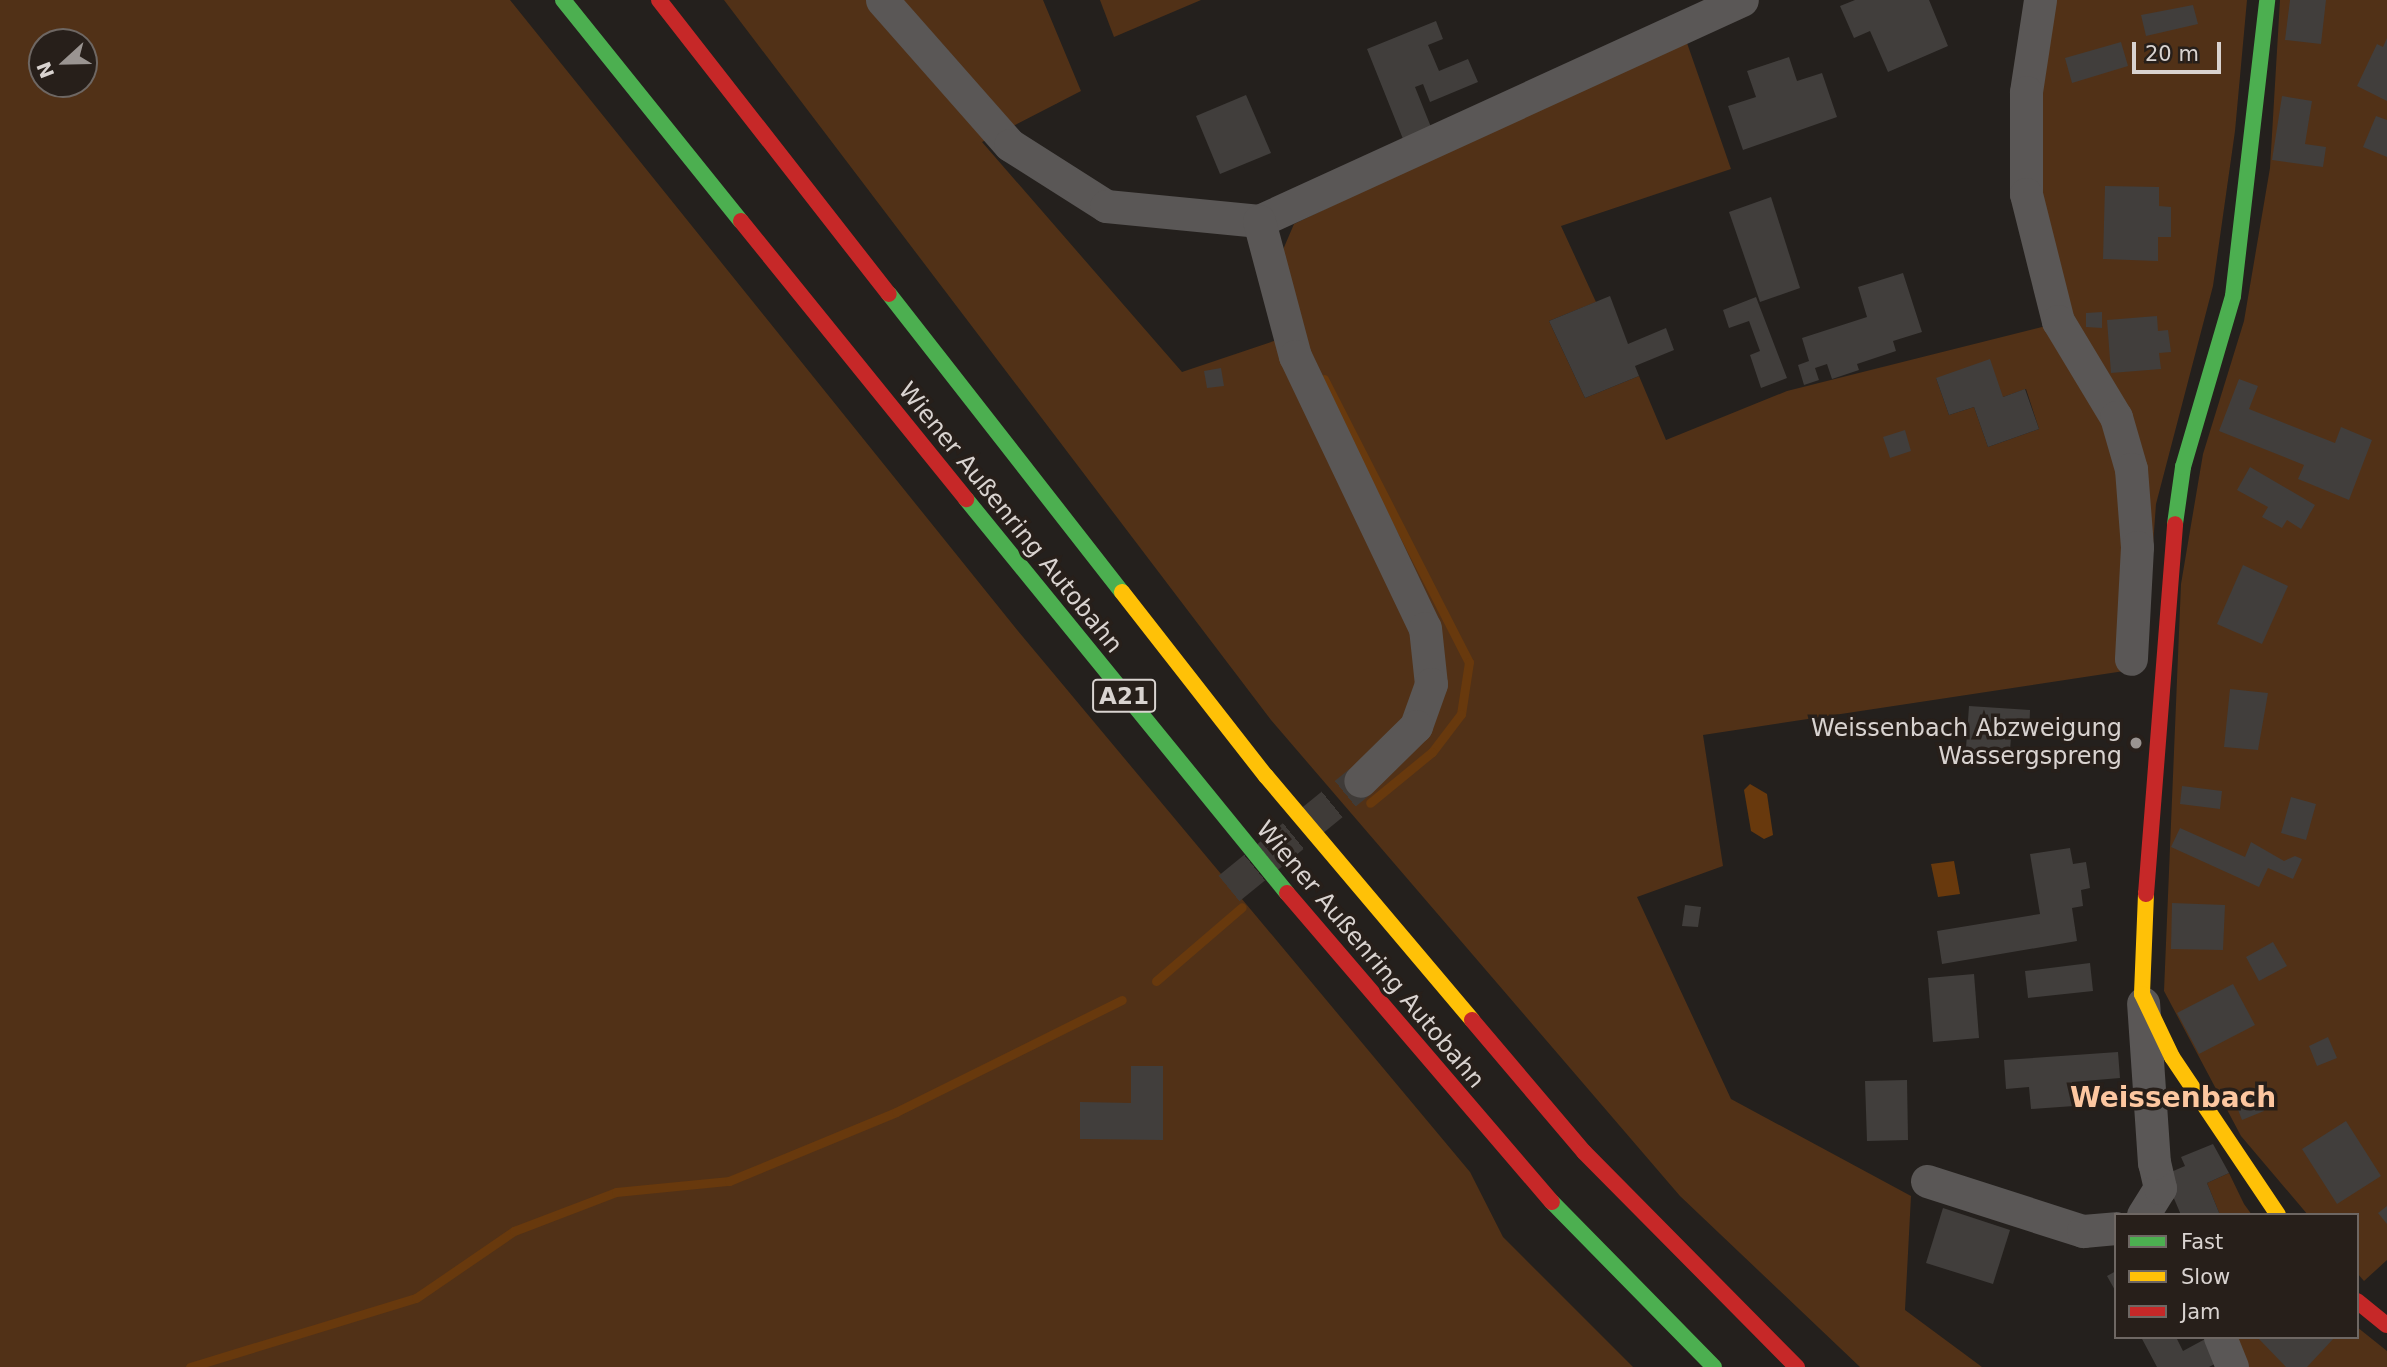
<!DOCTYPE html>
<html>
<head>
<meta charset="utf-8">
<style>
  body { margin:0 }
  #map { position:relative; width:2387px; height:1367px; overflow:hidden; background:#24201d; font-family:"DejaVu Sans",sans-serif }
  div>[style] { position:absolute }
  [style*='--x'] { left:calc(var(--x)*1px); top:calc(var(--y)*1px); width:calc(var(--w)*1px); rotate:calc(var(--a)*1deg) }
  .green>* { inset:0; background:#513117 }
  .water>* { inset:0; background:#68390d }
  .stream>* { height:9px; margin:-4.5px; padding:0 4.5px; transform-origin:4.5px; border-radius:4.5px; background:#68390d }
  .building>* { inset:0; background:#413e3c }
  .street-tunnel>* { height:33px; margin-top:-16.5px; transform-origin:0; background:repeating-linear-gradient(90deg,#3f3b38 0 33px,transparent 0 50px) }
  .street>* { height:33px; margin:-16.5px; padding:0 16.5px; transform-origin:16.5px; border-radius:16.5px; background:#5a5756 }
  .fast>* { height:16px; margin:-8px; padding:0 8px; transform-origin:8px; border-radius:8px; background:#4caf50 }
  .slow>* { height:16px; margin:-8px; padding:0 8px; transform-origin:8px; border-radius:8px; background:#ffc107 }
  .jam>* { height:16px; margin:-8px; padding:0 8px; transform-origin:8px; border-radius:8px; background:#c62828 }
  .dots>* { width:19px; height:19px; translate:-50% -50%; box-sizing:border-box; border:4px solid #271f1a; border-radius:50% }
  span { translate:-50% -50%; white-space:nowrap; text-align:center; line-height:1.15; -webkit-text-stroke:7px #271f1a; paint-order:stroke }
  .shield-label span { padding:2px 5px; background:#271f1a; border:2px solid; border-radius:5px; -webkit-text-stroke-width:0 }
  .shield-label { font-size:23px; color:#d9d3d0; font-weight:700 }
  .street-label { font-size:24px; color:#d9d3d0 }
  .poi-label { font-size:24px; color:#d9d3d0 }
  .right { translate:-100% -50%; text-align:right }
  .quarter-label { font-size:28px; color:#fdc7a0; font-weight:700 }
  .legend { position:absolute; left:2114px; top:1213px; width:245px; height:126px; box-sizing:border-box; background:#271f1a; border:2px solid #6e6763; margin:0; padding:9px 12px; list-style:none; font-size:21px; color:#d9d3d0 }
  .legend li { display:flex; align-items:center; gap:14px; height:35px }
  .legend b { width:35px; border:2px solid #6e6763 }
  .north { position:absolute; left:28px; top:28px; width:70px; height:70px; box-sizing:border-box; background:#271f1a; border:2px solid #6e6763; border-radius:50%; rotate:248deg; font-size:19px; font-weight:700; line-height:28px; text-align:center; color:#d9d3d0 }
  .north::after { content:''; display:block; margin:auto; width:24px; height:32px; background:#9a9491; clip-path:polygon(50% 0,100% 100%,50% 72%,0 100%) }
  .scale { position:absolute; left:2132px; top:42px; width:89px; height:32px; box-sizing:border-box; border:4px solid #d9d3d0; border-top:0; padding-left:9px; font-size:21px; line-height:24px; white-space:nowrap; color:#d9d3d0; -webkit-text-stroke:5px #271f1a; paint-order:stroke }
</style>
</head>
<body>
<div id="map">
  <div class="green">
    <div style="clip-path:polygon(evenodd,0 0,510px 0,1018px 631px,1470px 1172px,1503px 1237px,1633px 1367px,0 1367px,0 0,42px 42px,84px 42px,84px 84px,42px 84px,42px 42px)"></div>
    <div style="clip-path:polygon(evenodd,724px 0,1043px 0,1081px 91px,982px 142px,1182px 372px,1280px 339px,1443px 690px,1288px 313px,1282px 252px,1294px 224px,1653px 52px,1687px 43px,1731px 169px,1561px 226px,1596px 302px,1549px 321px,1585px 398px,1639px 376px,1666px 440px,1787px 391px,2066px 321px,2038px 203px,2037px 88px,2051px 0,2247px 0,2235px 131px,2213px 286px,2156px 504px,2144px 668px,1703px 735px,1723px 866px,1637px 897px,1731px 1099px,1911px 1196px,1905px 1310px,1982px 1367px,1860px 1367px,1680px 1196px,1271px 720px,724px 0,1936px 378px,2003px 397px,2026px 389px,2039px 429px,1988px 447px,1974px 407px,1949px 415px,1936px 378px)"></div>
    <div style="clip-path:polygon(1100px 0,1201px 0,1114px 37px)"></div>
    <div style="clip-path:polygon(2280px 0,2387px 0,2387px 1260px,2364px 1281px,2357px 1273px,2357px 1215px,2308px 1215px,2241px 1136px,2164px 991px,2181px 584px,2203px 454px,2244px 321px,2270px 168px)"></div>
    <div style="clip-path:polygon(2229px 1173px,2244px 1204px,2252px 1215px,2220px 1215px,2207px 1183px)"></div>
    <div style="clip-path:polygon(2357px 1327px,2387px 1351px,2387px 1367px,2246px 1367px,2233px 1337px,2357px 1337px)"></div>
  </div>
  <div class="water">
    <div style="clip-path:polygon(1750px 784px,1767px 794px,1773px 835px,1764px 839px,1751px 831px,1744px 790px)"></div>
    <div style="clip-path:polygon(1954px 861px,1960px 894px,1938px 897px,1931px 864px)"></div>
  </div>
  <div class="stream">
    <div style="--x:1324;--y:379;--w:318;--a:62.9"></div>
    <div style="--x:1469;--y:662;--w:53;--a:98.7"></div>
    <div style="--x:1461;--y:714;--w:48;--a:127.3"></div>
    <div style="--x:1432;--y:752;--w:80;--a:140.6"></div>
    <div style="--x:1156;--y:981;--w:113;--a:-40.7"></div>
    <div style="--x:190;--y:1367;--w:236;--a:-17"></div>
    <div style="--x:416;--y:1298;--w:119;--a:-34.4"></div>
    <div style="--x:514;--y:1231;--w:109;--a:-20.9"></div>
    <div style="--x:616;--y:1192;--w:114;--a:-5.6"></div>
    <div style="--x:729;--y:1181;--w:181;--a:-22.4"></div>
    <div style="--x:896;--y:1112;--w:252;--a:-26.4"></div>
  </div>
  <div class="building">
    <div style="clip-path:polygon(1855px 0,1929px 0,1948px 46px,1888px 72px,1870px 31px,1854px 38px,1840px 6px)"></div>
    <div style="clip-path:polygon(2290px 0,2326px 0,2321px 44px,2285px 40px)"></div>
    <div style="clip-path:polygon(2193px 5px,2198px 24px,2146px 36px,2141px 15px)"></div>
    <div style="clip-path:polygon(1436px 21px,1443px 39px,1428px 45px,1439px 71px,1468px 59px,1478px 82px,1430px 102px,1423px 84px,1415px 87px,1431px 127px,1403px 139px,1367px 49px)"></div>
    <div style="clip-path:polygon(2387px 38px,2387px 101px,2357px 86px,2377px 44px,2383px 47px)"></div>
    <div style="clip-path:polygon(2121px 42px,2128px 66px,2072px 83px,2065px 58px)"></div>
    <div style="clip-path:polygon(1789px 57px,1797px 81px,1822px 73px,1837px 117px,1743px 150px,1728px 106px,1756px 97px,1747px 71px)"></div>
    <div style="clip-path:polygon(1246px 95px,1271px 153px,1220px 174px,1196px 116px)"></div>
    <div style="clip-path:polygon(2282px 96px,2312px 101px,2305px 144px,2326px 147px,2323px 167px,2272px 160px)"></div>
    <div style="clip-path:polygon(2376px 116px,2387px 120px,2387px 157px,2363px 147px)"></div>
    <div style="clip-path:polygon(2105px 186px,2159px 187px,2159px 206px,2171px 207px,2171px 237px,2158px 237px,2158px 261px,2103px 259px)"></div>
    <div style="clip-path:polygon(1771px 197px,1800px 288px,1760px 302px,1729px 212px)"></div>
    <div style="clip-path:polygon(1903px 273px,1922px 332px,1893px 341px,1896px 351px,1857px 364px,1859px 370px,1832px 379px,1827px 364px,1815px 368px,1819px 380px,1804px 385px,1798px 365px,1809px 361px,1802px 338px,1867px 317px,1858px 287px)"></div>
    <div style="clip-path:polygon(1610px 296px,1628px 344px,1666px 328px,1674px 350px,1635px 366px,1639px 376px,1585px 398px,1549px 321px)"></div>
    <div style="clip-path:polygon(1756px 297px,1787px 378px,1761px 388px,1750px 355px,1760px 351px,1749px 321px,1729px 328px,1723px 310px)"></div>
    <div style="clip-path:polygon(2102px 312px,2102px 328px,2086px 327px,2086px 313px)"></div>
    <div style="clip-path:polygon(2157px 316px,2158px 331px,2168px 330px,2171px 352px,2159px 353px,2161px 369px,2111px 373px,2107px 320px)"></div>
    <div style="clip-path:polygon(1990px 359px,2003px 397px,2025px 389px,2039px 429px,1988px 447px,1974px 407px,1949px 415px,1936px 378px)"></div>
    <div style="clip-path:polygon(1221px 368px,1224px 386px,1207px 388px,1204px 371px)"></div>
    <div style="clip-path:polygon(2239px 379px,2258px 386px,2249px 409px,2335px 443px,2341px 427px,2372px 440px,2349px 500px,2298px 479px,2304px 465px,2219px 431px)"></div>
    <div style="clip-path:polygon(1905px 430px,1911px 451px,1890px 458px,1883px 437px)"></div>
    <div style="clip-path:polygon(2250px 467px,2315px 505px,2301px 529px,2287px 520px,2282px 528px,2262px 517px,2268px 507px,2237px 490px)"></div>
    <div style="clip-path:polygon(2243px 565px,2288px 586px,2262px 644px,2217px 624px)"></div>
    <div style="clip-path:polygon(2230px 689px,2268px 693px,2258px 750px,2224px 747px)"></div>
    <div style="clip-path:polygon(1969px 706px,2030px 710px,2029px 738px,2011px 737px,2009px 765px,1965px 762px)"></div>
    <div style="clip-path:polygon(2182px 786px,2222px 791px,2220px 809px,2180px 804px)"></div>
    <div style="clip-path:polygon(2291px 797px,2316px 804px,2306px 840px,2281px 833px)"></div>
    <div style="clip-path:polygon(2180px 828px,2245px 857px,2251px 842px,2284px 861px,2295px 856px,2302px 859px,2293px 879px,2268px 868px,2259px 887px,2171px 847px)"></div>
    <div style="clip-path:polygon(2070px 848px,2073px 864px,2086px 862px,2090px 888px,2081px 890px,2083px 906px,2072px 908px,2077px 941px,1942px 964px,1937px 931px,2040px 914px,2030px 854px)"></div>
    <div style="clip-path:polygon(2172px 903px,2225px 905px,2223px 950px,2171px 949px)"></div>
    <div style="clip-path:polygon(1685px 905px,1701px 907px,1698px 927px,1682px 926px)"></div>
    <div style="clip-path:polygon(2273px 942px,2287px 966px,2259px 981px,2246px 957px)"></div>
    <div style="clip-path:polygon(2090px 963px,2093px 991px,2028px 998px,2025px 971px)"></div>
    <div style="clip-path:polygon(1974px 974px,1979px 1038px,1933px 1042px,1928px 978px)"></div>
    <div style="clip-path:polygon(2233px 984px,2255px 1025px,2199px 1054px,2177px 1013px)"></div>
    <div style="clip-path:polygon(2328px 1037px,2337px 1058px,2317px 1066px,2309px 1046px)"></div>
    <div style="clip-path:polygon(2118px 1052px,2120px 1078px,2072px 1082px,2074px 1106px,2031px 1109px,2029px 1087px,2006px 1089px,2004px 1060px)"></div>
    <div style="clip-path:polygon(1131px 1066px,1163px 1066px,1163px 1140px,1080px 1139px,1080px 1102px,1131px 1103px)"></div>
    <div style="clip-path:polygon(1907px 1080px,1908px 1140px,1867px 1141px,1865px 1081px)"></div>
    <div style="clip-path:polygon(2257px 1093px,2264px 1111px,2242px 1120px,2235px 1102px)"></div>
    <div style="clip-path:polygon(2346px 1121px,2381px 1176px,2337px 1204px,2302px 1149px)"></div>
    <div style="clip-path:polygon(2213px 1144px,2229px 1173px,2207px 1183px,2220px 1215px,2181px 1215px,2164px 1175px,2185px 1166px,2181px 1157px)"></div>
    <div style="clip-path:polygon(2387px 1206px,2387px 1224px,2378px 1213px)"></div>
    <div style="clip-path:polygon(1943px 1208px,2010px 1230px,1993px 1284px,1926px 1263px)"></div>
    <div style="clip-path:polygon(2116px 1271px,2116px 1292px,2107px 1276px)"></div>
    <div style="clip-path:polygon(2141px 1337px,2176px 1337px,2183px 1351px,2207px 1338px,2220px 1361px,2209px 1367px,2157px 1367px)"></div>
    <div style="clip-path:polygon(2257px 1337px,2335px 1337px,2307px 1367px,2286px 1367px)"></div>
  </div>
  <div class="street-tunnel">
    <div style="--x:1229;--y:888;--w:169;--a:-39.2"></div>
  </div>
  <div class="street">
    <div style="--x:882;--y:0;--w:193;--a:48.6"></div>
    <div style="--x:1010;--y:145;--w:114;--a:32.4"></div>
    <div style="--x:1106;--y:206;--w:154;--a:5.6"></div>
    <div style="--x:1259;--y:221;--w:531;--a:-24.59"></div>
    <div style="--x:2040;--y:0;--w:93;--a:98.7"></div>
    <div style="--x:2026;--y:92;--w:102;--a:90"></div>
    <div style="--x:2026;--y:194;--w:131;--a:75.9"></div>
    <div style="--x:2058;--y:321;--w:112;--a:58.9"></div>
    <div style="--x:2116;--y:417;--w:54;--a:73.9"></div>
    <div style="--x:2131;--y:469;--w:78;--a:85.6"></div>
    <div style="--x:2137;--y:547;--w:112;--a:93.1"></div>
    <div style="--x:1259;--y:221;--w:140;--a:75.1"></div>
    <div style="--x:1295;--y:356;--w:301;--a:64.5"></div>
    <div style="--x:1425;--y:628;--w:56;--a:83.9"></div>
    <div style="--x:1431;--y:684;--w:45;--a:109.7"></div>
    <div style="--x:1416;--y:726;--w:78;--a:135.5"></div>
    <div style="--x:1927;--y:1181;--w:164;--a:17.8"></div>
    <div style="--x:2083;--y:1231;--w:33;--a:-5"></div>
    <div style="--x:2143;--y:1215;--w:32;--a:-58"></div>
    <div style="--x:2160;--y:1188;--w:26;--a:-103"></div>
    <div style="--x:2154;--y:1163;--w:160;--a:-93.9"></div>
    <div style="--x:2220;--y:1337;--w:32;--a:68"></div>
  </div>
  <div class="fast">
    <div style="--x:563;--y:0;--w:284;--a:51.2"></div>
    <div style="--x:889;--y:294;--w:378;--a:52"></div>
    <div style="--x:966;--y:499;--w:508;--a:50.83"></div>
    <div style="--x:2175;--y:524;--w:58;--a:-82"></div>
    <div style="--x:2183;--y:467;--w:178;--a:-73.7"></div>
    <div style="--x:2233;--y:296;--w:298;--a:-83.4"></div>
    <div style="--x:1552;--y:1202;--w:231;--a:45.5"></div>
  </div>
  <div class="slow">
    <div style="--x:1122;--y:592;--w:234;--a:52"></div>
    <div style="--x:1266;--y:776;--w:319;--a:49.8"></div>
    <div style="--x:2146;--y:894;--w:100;--a:92.3"></div>
    <div style="--x:2142;--y:994;--w:70;--a:64.5"></div>
    <div style="--x:2172;--y:1057;--w:190;--a:56.1"></div>
  </div>
  <div class="jam">
    <div style="--x:659;--y:0;--w:373;--a:52"></div>
    <div style="--x:741;--y:221;--w:358;--a:51"></div>
    <div style="--x:1287;--y:893;--w:407;--a:49.4"></div>
    <div style="--x:2146;--y:894;--w:371;--a:-85.5"></div>
    <div style="--x:1472;--y:1020;--w:173;--a:49.7"></div>
    <div style="--x:1584;--y:1152;--w:303;--a:45.3"></div>
    <div style="--x:2357;--y:1301;--w:38;--a:39"></div>
  </div>
  <div class="dots">
    <div style="left:2136px;top:743px;background:#9a9491"></div>
  </div>
  <div class="shield-label">
    <span style="left:1124px;top:696px">A21</span>
  </div>
  <div class="street-label">
    <span style="left:1010px;top:518px;rotate:51deg">Wiener Außenring Autobahn</span>
    <span style="left:1370px;top:955px;rotate:50deg">Wiener Außenring Autobahn</span>
  </div>
  <div class="poi-label">
    <span class="right" style="left:2122px;top:743px">Weissenbach Abzweigung<br>Wassergspreng</span>
  </div>
  <div class="quarter-label">
    <span style="left:2173px;top:1098px">Weissenbach</span>
  </div>
  <ul class="legend">
  <li><b style="height:9px;background:#4caf50"></b>Fast</li>
  <li><b style="height:9px;background:#ffc107"></b>Slow</li>
  <li><b style="height:9px;background:#c62828"></b>Jam</li>
  </ul>
  <div class="north">N</div>
  <div class="scale">20 m</div>
</div>
</body>
</html>
